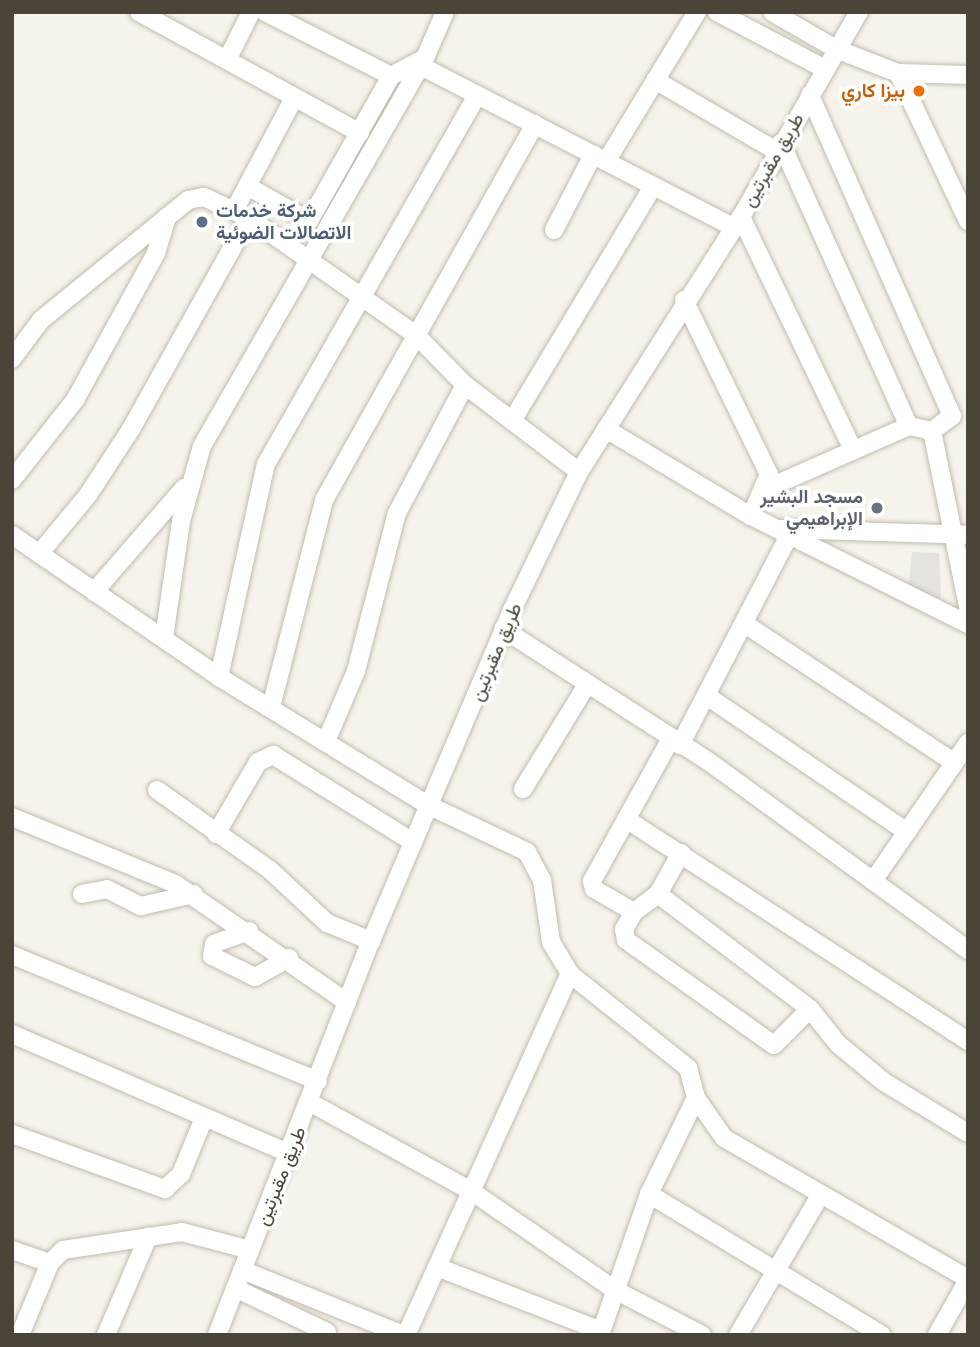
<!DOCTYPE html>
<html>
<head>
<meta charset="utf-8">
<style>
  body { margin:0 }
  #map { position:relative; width:980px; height:1347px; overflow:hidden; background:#f6f3ec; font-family:"Open Sans",Vazirmatn,sans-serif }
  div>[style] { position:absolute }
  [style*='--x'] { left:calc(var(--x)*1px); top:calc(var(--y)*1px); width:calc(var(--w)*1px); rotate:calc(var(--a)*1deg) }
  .parking>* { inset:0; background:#e5e3e0 }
  .roads { filter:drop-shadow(0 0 2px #c2bbae) drop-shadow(0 0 2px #c2bbae) }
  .minor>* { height:18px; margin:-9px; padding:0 9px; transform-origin:9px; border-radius:9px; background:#fff }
  .dots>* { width:19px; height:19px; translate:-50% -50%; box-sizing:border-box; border:4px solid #fff; border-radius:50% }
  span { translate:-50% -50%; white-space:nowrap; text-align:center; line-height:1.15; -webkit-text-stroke:7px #fff; paint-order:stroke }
  .food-label { font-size:19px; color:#c56008; font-weight:700 }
  .right { translate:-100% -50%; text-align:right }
  .street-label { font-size:19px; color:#4b4439 }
  .service-label { font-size:19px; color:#4e5e75; font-weight:700 }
  .left { translate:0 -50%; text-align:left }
  .worship-label { font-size:19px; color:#5b616d; font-weight:700 }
  .frame { position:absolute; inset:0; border:14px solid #4b4439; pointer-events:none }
</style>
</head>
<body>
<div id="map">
  <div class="parking">
    <div style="clip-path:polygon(912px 552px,939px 553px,941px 597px,931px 604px,908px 595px)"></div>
  </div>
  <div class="roads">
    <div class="minor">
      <div style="--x:139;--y:12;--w:252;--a:28.7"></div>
      <div style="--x:265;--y:12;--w:141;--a:26.9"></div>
      <div style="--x:717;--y:12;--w:120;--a:27.8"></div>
      <div style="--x:772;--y:12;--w:74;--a:30"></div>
      <div style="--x:836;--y:49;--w:66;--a:21.2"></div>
      <div style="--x:898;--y:73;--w:70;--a:1.6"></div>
      <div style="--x:227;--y:60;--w:54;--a:-63.4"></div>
      <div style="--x:421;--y:66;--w:349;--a:27.3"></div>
      <div style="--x:898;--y:73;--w:164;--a:64.7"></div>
      <div style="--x:655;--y:80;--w:140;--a:30.4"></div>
      <div style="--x:781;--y:143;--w:311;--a:65.7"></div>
      <div style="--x:607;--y:160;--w:173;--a:-58.7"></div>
      <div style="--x:249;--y:187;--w:69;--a:29.5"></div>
      <div style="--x:309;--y:221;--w:167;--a:-60.5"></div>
      <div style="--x:391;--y:76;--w:38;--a:-28"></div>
      <div style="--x:235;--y:209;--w:126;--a:-62"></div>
      <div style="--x:741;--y:217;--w:256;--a:64.3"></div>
      <div style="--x:554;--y:230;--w:85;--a:-62.5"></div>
      <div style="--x:684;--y:300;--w:194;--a:64"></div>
      <div style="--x:769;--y:474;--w:46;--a:113.2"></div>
      <div style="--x:12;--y:359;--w:49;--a:-53.4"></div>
      <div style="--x:41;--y:320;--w:190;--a:-39.2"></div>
      <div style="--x:188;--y:200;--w:16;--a:-11"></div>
      <div style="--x:204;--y:197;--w:50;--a:25"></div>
      <div style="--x:249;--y:218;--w:204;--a:35"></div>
      <div style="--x:416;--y:335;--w:70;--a:45.6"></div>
      <div style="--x:465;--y:385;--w:143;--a:37.3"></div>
      <div style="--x:512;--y:421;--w:274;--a:-59"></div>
      <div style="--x:606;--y:429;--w:169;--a:31"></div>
      <div style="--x:751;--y:516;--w:242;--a:26.5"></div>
      <div style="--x:932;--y:431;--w:180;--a:78.4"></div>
      <div style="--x:12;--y:480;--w:102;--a:-51.8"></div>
      <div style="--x:75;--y:400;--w:168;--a:-61.1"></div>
      <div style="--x:156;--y:253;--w:38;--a:-73"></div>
      <div style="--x:766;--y:489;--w:156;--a:-23.8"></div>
      <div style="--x:909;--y:426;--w:24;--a:12"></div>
      <div style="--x:932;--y:431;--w:25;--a:-37"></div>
      <div style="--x:952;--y:416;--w:351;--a:-113.9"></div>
      <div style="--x:782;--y:529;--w:186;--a:1.8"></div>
      <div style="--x:12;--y:535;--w:251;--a:34.4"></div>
      <div style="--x:219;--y:677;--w:245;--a:31.5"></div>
      <div style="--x:428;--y:805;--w:110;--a:25.4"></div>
      <div style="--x:527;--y:852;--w:32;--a:62"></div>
      <div style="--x:542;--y:880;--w:63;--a:81.7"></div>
      <div style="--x:551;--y:942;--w:37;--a:59"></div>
      <div style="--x:570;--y:974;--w:151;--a:38.5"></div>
      <div style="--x:688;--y:1068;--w:31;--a:75"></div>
      <div style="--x:696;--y:1098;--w:49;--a:55"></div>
      <div style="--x:724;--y:1138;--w:282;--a:30"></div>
      <div style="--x:39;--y:554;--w:77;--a:-50.3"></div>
      <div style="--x:88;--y:495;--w:79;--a:-56.9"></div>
      <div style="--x:131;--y:429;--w:242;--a:-60.8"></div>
      <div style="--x:94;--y:592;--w:138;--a:-49.1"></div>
      <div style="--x:745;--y:624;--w:248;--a:33.5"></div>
      <div style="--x:503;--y:629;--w:244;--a:32.8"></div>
      <div style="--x:708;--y:761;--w:321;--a:36"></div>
      <div style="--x:164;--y:638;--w:118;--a:-81.7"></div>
      <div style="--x:181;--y:521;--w:78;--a:-74.4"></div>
      <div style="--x:202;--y:446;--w:448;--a:-60.1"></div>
      <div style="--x:425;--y:58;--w:50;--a:-66.5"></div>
      <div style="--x:219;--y:677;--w:218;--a:-77.6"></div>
      <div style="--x:266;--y:464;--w:424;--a:-60.2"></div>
      <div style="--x:707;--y:696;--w:242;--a:34.2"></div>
      <div style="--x:271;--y:707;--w:214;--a:-75.6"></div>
      <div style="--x:324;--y:500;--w:431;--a:-60.7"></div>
      <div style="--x:327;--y:739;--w:74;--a:-66.9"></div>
      <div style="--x:356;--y:671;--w:163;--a:-75.5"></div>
      <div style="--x:397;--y:513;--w:145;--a:-62"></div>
      <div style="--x:680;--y:745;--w:236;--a:-62.5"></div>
      <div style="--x:523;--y:789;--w:121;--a:-58.5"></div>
      <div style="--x:157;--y:790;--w:138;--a:35.3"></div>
      <div style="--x:270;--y:870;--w:78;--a:42.9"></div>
      <div style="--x:327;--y:923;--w:48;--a:22.2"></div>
      <div style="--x:12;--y:817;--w:176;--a:22.3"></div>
      <div style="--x:175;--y:884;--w:209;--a:34.5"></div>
      <div style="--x:626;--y:819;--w:408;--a:33"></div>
      <div style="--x:216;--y:834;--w:83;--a:-59.7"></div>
      <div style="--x:258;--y:762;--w:17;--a:-25"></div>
      <div style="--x:273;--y:755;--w:165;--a:31.9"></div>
      <div style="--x:681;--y:853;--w:47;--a:119.3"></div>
      <div style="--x:658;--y:894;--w:30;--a:143"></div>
      <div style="--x:634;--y:912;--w:20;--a:120"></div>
      <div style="--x:624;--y:929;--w:11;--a:80"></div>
      <div style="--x:626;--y:940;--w:181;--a:35.4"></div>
      <div style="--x:774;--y:1045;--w:51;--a:-45"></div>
      <div style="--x:873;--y:881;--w:168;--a:-55.5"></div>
      <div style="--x:82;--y:894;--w:25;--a:-11"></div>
      <div style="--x:107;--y:889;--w:38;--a:27"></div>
      <div style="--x:141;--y:906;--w:54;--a:-12.8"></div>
      <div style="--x:658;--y:894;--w:191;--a:37.1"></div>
      <div style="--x:810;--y:1009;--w:45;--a:51.3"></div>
      <div style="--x:838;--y:1044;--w:60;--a:39.6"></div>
      <div style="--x:884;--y:1082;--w:98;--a:31.3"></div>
      <div style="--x:634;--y:912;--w:46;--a:-150.1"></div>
      <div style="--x:594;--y:889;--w:8;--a:-104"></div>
      <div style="--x:592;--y:881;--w:161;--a:-61"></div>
      <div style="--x:249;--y:931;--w:37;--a:160"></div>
      <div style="--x:214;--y:944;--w:12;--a:99"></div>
      <div style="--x:212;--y:956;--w:48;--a:26"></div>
      <div style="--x:255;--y:977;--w:39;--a:-29"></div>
      <div style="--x:12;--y:955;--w:331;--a:22.4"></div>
      <div style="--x:12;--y:1034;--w:304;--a:23.3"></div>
      <div style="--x:311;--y:1103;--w:183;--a:28.8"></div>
      <div style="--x:471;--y:1191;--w:175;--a:34.5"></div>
      <div style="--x:615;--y:1290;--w:98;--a:27.3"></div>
      <div style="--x:12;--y:1134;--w:163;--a:19.8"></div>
      <div style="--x:165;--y:1189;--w:22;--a:-43"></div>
      <div style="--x:181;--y:1174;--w:61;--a:-67.7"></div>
      <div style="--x:649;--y:1194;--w:272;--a:31.2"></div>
      <div style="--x:12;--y:1250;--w:40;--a:18.9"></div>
      <div style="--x:437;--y:1267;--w:176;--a:21.3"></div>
      <div style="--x:242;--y:1270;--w:175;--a:21.9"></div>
      <div style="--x:235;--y:1288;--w:102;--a:25.6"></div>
      <div style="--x:20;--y:1335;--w:78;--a:-67.4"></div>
      <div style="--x:50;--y:1263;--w:18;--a:-45"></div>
      <div style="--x:63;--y:1250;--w:120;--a:-8.6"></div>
      <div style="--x:182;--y:1232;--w:70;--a:14.8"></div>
      <div style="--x:106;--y:1335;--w:107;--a:-66.8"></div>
      <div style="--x:217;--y:1335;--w:423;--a:-68.7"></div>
      <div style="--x:371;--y:941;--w:360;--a:-66.9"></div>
      <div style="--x:512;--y:610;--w:153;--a:-64.1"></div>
      <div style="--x:579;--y:472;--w:302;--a:-57.6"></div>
      <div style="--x:741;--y:217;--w:237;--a:-60.1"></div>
      <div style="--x:406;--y:1335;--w:397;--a:-65.6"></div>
      <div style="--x:600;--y:1335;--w:149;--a:-70.8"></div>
      <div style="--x:649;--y:1194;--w:107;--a:-63.9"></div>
      <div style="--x:738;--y:1335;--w:161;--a:-59.5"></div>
      <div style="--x:937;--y:1335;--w:63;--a:-60.6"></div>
    </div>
  </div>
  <div class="dots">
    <div style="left:919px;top:91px;background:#e8710a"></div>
    <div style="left:202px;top:222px;background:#5c6f8a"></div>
    <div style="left:877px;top:508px;background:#6b7280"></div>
  </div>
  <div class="food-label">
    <span class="right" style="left:905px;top:91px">بيزا كاري</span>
  </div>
  <div class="street-label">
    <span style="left:773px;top:160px;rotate:-60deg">طريق مقبرتين</span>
    <span style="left:496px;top:652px;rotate:-67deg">طريق مقبرتين</span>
    <span style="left:281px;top:1176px;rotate:-68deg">طريق مقبرتين</span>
  </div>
  <div class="service-label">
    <span class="left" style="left:216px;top:222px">شركة خدمات<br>الاتصالات الضوئية</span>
  </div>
  <div class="worship-label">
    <span class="right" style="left:863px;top:508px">مسجد البشير<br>الإبراهيمي</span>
  </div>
  <div class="frame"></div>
</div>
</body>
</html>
